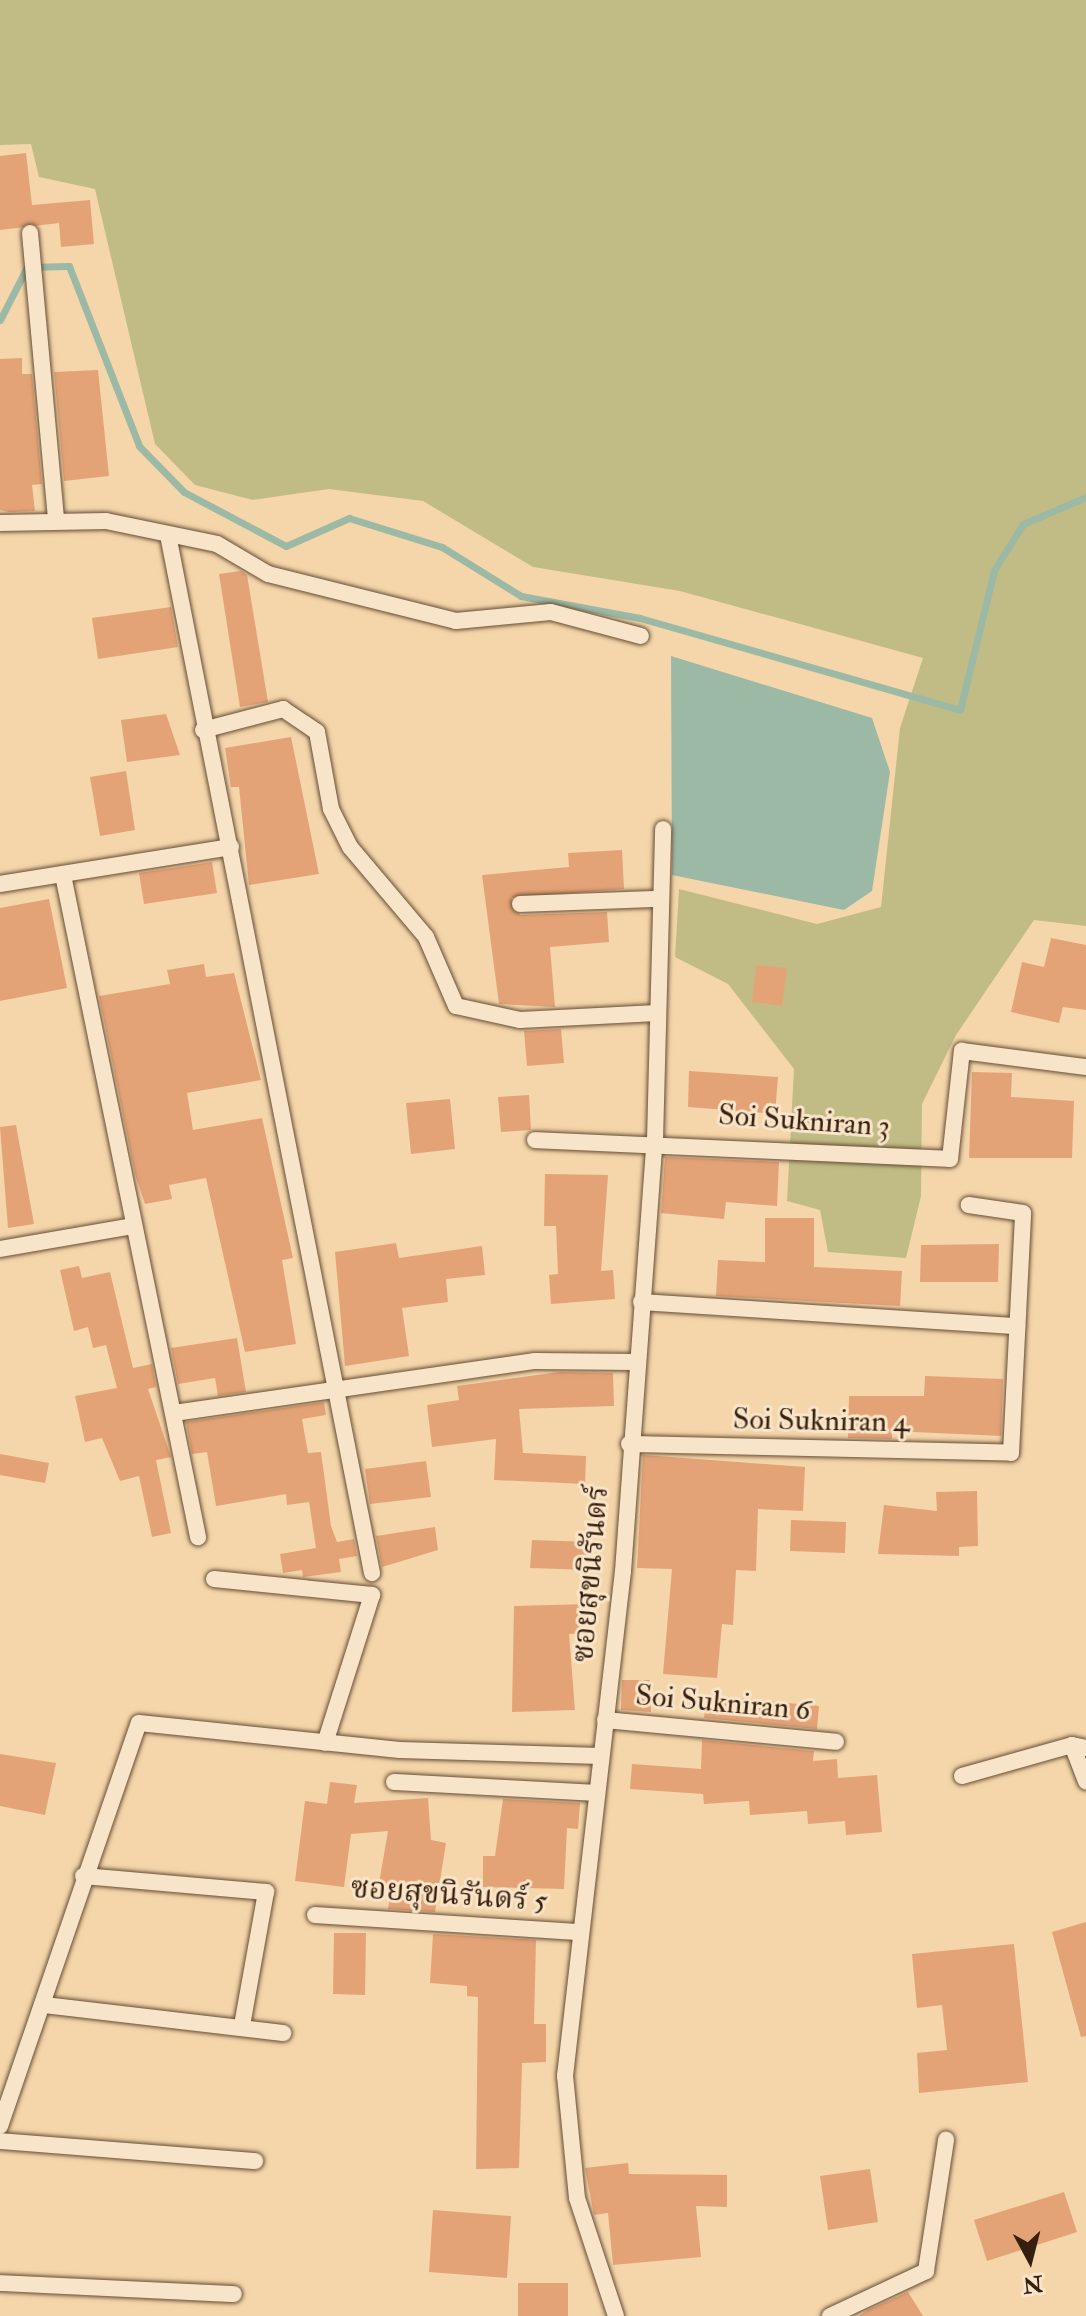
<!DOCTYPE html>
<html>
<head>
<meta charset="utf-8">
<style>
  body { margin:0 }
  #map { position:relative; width:1086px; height:2316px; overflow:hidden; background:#f4d6aa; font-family:"IM FELL Double Pica","Noto Serif Thai",serif }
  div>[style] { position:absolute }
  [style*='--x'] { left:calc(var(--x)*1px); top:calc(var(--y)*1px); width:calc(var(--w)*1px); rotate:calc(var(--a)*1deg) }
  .green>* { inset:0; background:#c1bc85 }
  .water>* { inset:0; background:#9cb9a6 }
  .stream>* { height:7px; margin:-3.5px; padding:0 3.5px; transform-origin:3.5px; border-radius:3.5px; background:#9cb9a6 }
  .building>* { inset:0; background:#e4a377 }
  .roads { filter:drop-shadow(0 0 2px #664d35) drop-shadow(0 0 2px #664d35) }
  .minor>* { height:16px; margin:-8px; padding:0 8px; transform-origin:8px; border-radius:8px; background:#f8e4c8 }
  span { translate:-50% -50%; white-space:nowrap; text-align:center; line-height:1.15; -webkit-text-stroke:6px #f8e4c8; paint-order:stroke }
  .street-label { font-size:30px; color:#361f0e }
  .north { position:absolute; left:990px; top:2220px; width:80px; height:80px; -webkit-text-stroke:6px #f8e4c8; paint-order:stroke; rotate:173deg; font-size:22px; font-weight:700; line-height:32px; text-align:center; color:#361f0e }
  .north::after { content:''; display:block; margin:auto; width:28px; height:36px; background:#361f0e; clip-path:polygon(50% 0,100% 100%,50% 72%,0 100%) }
</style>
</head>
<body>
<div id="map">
  <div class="green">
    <div style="clip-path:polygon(0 0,1086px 0,1086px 926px,1034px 920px,956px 1035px,922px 1104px,921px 1196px,906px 1258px,828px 1252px,820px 1210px,787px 1201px,794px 1069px,728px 984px,675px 957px,679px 889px,817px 924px,881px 907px,900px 728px,923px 658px,680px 591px,533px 567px,423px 501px,329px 489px,253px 500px,195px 485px,155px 444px,95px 189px,39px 177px,31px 144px,0 145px)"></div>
  </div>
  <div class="water">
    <div style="clip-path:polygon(671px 656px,872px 718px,890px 772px,872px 891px,844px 910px,672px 875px)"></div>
  </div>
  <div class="stream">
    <div style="--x:0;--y:320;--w:59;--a:-63"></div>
    <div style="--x:27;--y:267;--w:42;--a:-1.4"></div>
    <div style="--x:69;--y:266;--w:193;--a:68.7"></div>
    <div style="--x:139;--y:446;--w:64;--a:45.6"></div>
    <div style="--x:184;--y:492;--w:115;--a:27.9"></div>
    <div style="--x:286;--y:546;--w:69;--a:-24"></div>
    <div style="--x:349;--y:518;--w:97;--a:17.3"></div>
    <div style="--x:442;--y:547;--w:93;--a:31.8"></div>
    <div style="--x:521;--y:596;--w:121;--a:10.5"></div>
    <div style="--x:640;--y:618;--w:333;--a:16"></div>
    <div style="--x:960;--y:710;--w:144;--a:-76.3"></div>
    <div style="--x:994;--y:570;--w:54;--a:-57.8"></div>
    <div style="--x:1023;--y:524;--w:69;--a:-23.2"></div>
  </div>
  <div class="building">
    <div style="clip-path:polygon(26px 153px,32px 205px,90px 200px,94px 244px,61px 247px,59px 223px,0 230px,0 156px)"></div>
    <div style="clip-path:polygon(22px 358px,22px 374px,32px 374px,42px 484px,32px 485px,35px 511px,9px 512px,0 510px,0 359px)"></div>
    <div style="clip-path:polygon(98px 370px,109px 476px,64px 481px,54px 372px)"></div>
    <div style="clip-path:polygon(241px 571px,247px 575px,268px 702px,240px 707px,219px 574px)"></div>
    <div style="clip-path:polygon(171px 607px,178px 647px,98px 659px,92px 618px)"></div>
    <div style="clip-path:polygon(166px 714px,180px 755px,127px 762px,121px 720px)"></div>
    <div style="clip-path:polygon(291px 737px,319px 874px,249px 885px,239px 787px,231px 787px,225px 748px)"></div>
    <div style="clip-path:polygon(126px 771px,135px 830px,100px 836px,90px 777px)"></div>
    <div style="clip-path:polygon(622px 850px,624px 889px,511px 898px,520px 915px,607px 912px,609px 942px,550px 947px,555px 1007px,499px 1004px,482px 875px,569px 867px,568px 853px)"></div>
    <div style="clip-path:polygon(212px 862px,217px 893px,144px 904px,139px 873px)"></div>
    <div style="clip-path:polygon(49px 899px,67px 988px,0 1001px,0 908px)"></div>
    <div style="clip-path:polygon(1051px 938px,1086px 945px,1086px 1010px,1063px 1007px,1059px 1023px,1011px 1012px,1022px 962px,1044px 967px)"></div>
    <div style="clip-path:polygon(204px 964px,206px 977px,234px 973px,261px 1080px,187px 1093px,193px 1130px,262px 1118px,293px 1258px,282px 1260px,296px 1344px,245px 1352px,206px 1178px,169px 1185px,172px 1199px,145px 1204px,135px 1174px,99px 996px,170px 984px,167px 970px)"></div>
    <div style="clip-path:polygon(756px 965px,787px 968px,782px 1006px,752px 1002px)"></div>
    <div style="clip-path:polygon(561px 1029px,564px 1063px,527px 1066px,524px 1031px)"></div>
    <div style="clip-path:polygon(689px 1071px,778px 1077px,775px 1114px,688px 1107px)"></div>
    <div style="clip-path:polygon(972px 1072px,1012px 1073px,1011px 1097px,1074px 1101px,1072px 1158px,969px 1158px)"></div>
    <div style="clip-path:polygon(529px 1095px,531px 1130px,501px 1132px,498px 1097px)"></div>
    <div style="clip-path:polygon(450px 1099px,455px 1149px,411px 1154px,406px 1103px)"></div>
    <div style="clip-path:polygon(16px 1125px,34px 1224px,8px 1228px,0 1127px)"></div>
    <div style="clip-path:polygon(665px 1157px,779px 1162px,777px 1206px,726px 1202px,724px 1219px,661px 1213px)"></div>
    <div style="clip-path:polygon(545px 1174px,608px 1175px,601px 1271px,613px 1270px,615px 1299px,551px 1304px,549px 1275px,558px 1274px,556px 1226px,544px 1226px)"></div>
    <div style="clip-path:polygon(765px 1218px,814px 1218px,814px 1267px,902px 1271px,900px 1306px,716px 1296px,718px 1260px,765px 1262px)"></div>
    <div style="clip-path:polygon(396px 1243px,399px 1258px,482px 1246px,485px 1275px,446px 1279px,448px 1302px,402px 1308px,409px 1356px,345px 1366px,335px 1252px)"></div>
    <div style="clip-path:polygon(999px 1244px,998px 1282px,920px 1282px,921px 1245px)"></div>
    <div style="clip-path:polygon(79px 1266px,82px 1278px,110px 1272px,133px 1368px,152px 1364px,156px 1387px,148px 1389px,171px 1457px,156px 1460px,171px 1533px,152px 1537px,139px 1476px,120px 1481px,102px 1438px,85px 1442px,75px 1396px,117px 1388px,106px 1345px,93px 1348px,88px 1327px,74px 1331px,60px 1270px)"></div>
    <div style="clip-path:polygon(237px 1338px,246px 1392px,218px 1396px,215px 1378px,178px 1384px,171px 1348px)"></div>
    <div style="clip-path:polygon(559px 1372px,613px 1373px,614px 1406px,519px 1409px,523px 1453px,586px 1456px,585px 1484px,494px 1480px,496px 1439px,432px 1447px,427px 1405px,459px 1400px,457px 1386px)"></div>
    <div style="clip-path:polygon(925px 1376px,1003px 1379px,1001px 1436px,892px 1431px,892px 1439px,848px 1438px,849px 1396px,924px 1396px)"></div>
    <div style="clip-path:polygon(324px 1402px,326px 1415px,302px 1419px,308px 1453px,321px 1452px,331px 1526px,337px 1542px,354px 1539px,357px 1556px,339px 1559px,341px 1572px,303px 1577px,302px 1570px,283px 1573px,280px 1554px,316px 1548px,309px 1502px,287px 1505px,286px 1494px,216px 1506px,207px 1452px,192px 1454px,186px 1422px)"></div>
    <div style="clip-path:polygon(0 1454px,49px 1463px,45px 1483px,0 1475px)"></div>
    <div style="clip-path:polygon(643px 1455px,805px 1467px,803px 1511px,758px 1509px,756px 1571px,736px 1570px,733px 1625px,722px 1624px,717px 1678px,663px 1674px,672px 1569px,637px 1568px)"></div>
    <div style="clip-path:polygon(426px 1461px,431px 1497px,370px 1504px,365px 1469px)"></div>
    <div style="clip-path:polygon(977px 1491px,978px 1546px,959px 1547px,959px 1556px,878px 1554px,884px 1505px,937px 1511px,936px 1492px)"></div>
    <div style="clip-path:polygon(791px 1520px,846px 1522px,845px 1553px,790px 1551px)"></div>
    <div style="clip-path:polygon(435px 1527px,438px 1550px,382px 1567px,376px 1536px)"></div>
    <div style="clip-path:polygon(532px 1540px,591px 1542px,590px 1570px,530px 1568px)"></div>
    <div style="clip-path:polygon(588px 1604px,589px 1633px,569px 1634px,575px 1710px,512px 1712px,514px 1606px)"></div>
    <div style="clip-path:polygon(622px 1680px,650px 1680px,651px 1712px,621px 1710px)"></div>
    <div style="clip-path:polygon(707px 1695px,819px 1706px,817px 1729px,704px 1718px)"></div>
    <div style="clip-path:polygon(702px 1740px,814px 1751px,813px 1761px,837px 1759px,838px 1778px,877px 1775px,882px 1832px,846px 1835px,845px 1821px,808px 1824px,807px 1811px,750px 1815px,749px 1801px,704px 1804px,703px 1794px,630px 1789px,632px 1764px,701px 1769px)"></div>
    <div style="clip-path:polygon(0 1754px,56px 1763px,45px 1815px,0 1806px)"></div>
    <div style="clip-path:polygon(330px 1782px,357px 1785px,354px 1803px,428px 1798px,431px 1840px,446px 1843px,435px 1912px,388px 1909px,390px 1897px,377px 1895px,388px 1831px,351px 1834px,344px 1887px,295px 1881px,305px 1801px,327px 1804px)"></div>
    <div style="clip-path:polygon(503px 1799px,580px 1803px,578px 1829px,567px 1828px,564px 1889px,483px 1887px,483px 1856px,495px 1856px)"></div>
    <div style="clip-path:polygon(1086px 1922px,1086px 2036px,1081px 2037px,1052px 1932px)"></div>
    <div style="clip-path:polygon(334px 1933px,366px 1933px,365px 1995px,333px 1994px)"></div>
    <div style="clip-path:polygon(433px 1934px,536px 1940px,534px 2024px,546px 2024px,546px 2062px,522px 2063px,519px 2168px,476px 2169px,478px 1997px,467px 1996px,467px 1986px,430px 1983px)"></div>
    <div style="clip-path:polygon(1014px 1944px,1028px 2082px,919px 2093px,917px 2053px,947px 2050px,942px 2005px,917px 2008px,912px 1954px)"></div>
    <div style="clip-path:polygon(628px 2163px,629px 2174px,727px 2175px,727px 2207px,696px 2206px,701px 2257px,613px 2265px,608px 2213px,594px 2215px,585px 2168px)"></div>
    <div style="clip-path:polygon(870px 2169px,878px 2222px,828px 2230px,820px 2176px)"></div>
    <div style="clip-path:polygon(1064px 2192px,1077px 2232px,987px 2261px,974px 2220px)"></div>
    <div style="clip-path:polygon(433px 2210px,511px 2216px,507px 2278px,429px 2272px)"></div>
    <div style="clip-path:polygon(518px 2283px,568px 2283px,568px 2316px,518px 2316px)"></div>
    <div style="clip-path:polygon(908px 2292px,923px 2316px,859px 2316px,868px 2310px)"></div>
  </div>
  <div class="roads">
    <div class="minor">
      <div style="--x:30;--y:233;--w:288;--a:84.8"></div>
      <div style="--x:0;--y:523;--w:106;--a:-1.1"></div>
      <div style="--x:106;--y:521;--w:113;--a:11.7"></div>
      <div style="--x:217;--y:544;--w:59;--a:30.5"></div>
      <div style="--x:268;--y:574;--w:194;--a:14"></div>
      <div style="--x:456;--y:621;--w:95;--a:-5.4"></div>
      <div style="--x:551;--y:612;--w:93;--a:14.9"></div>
      <div style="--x:168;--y:535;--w:1058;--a:78.88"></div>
      <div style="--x:203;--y:730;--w:83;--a:-14.7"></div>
      <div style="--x:283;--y:709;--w:41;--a:34.1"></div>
      <div style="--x:317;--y:732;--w:78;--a:79.7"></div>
      <div style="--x:331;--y:809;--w:42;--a:63.4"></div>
      <div style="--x:350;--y:847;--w:118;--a:49.8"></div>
      <div style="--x:426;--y:937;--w:75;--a:66.5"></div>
      <div style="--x:456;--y:1006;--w:66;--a:12.3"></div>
      <div style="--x:520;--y:1020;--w:137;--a:-2.9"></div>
      <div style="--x:63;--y:875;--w:676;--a:78.47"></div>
      <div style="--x:0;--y:884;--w:234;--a:-9.1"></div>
      <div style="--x:520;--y:904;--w:139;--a:-2.1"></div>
      <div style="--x:535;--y:1140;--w:415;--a:2.6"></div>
      <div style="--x:950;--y:1159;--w:109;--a:-83.7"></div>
      <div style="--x:962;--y:1051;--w:125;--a:7.4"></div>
      <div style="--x:0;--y:1249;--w:135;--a:-9.8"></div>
      <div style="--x:641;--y:1302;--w:377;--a:3.7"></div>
      <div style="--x:174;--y:1413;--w:365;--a:-8.2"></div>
      <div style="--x:535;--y:1361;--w:100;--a:0.6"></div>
      <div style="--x:629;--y:1444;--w:382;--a:1.3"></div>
      <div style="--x:1011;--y:1453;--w:240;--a:-87.1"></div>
      <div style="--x:1023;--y:1213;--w:55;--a:-171.6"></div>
      <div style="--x:214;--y:1579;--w:159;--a:5.8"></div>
      <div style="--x:372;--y:1595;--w:155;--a:107.6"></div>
      <div style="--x:605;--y:1720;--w:232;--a:5.4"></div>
      <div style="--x:1072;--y:1745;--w:39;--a:69"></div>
      <div style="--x:962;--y:1776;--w:114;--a:-15.7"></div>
      <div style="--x:1072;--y:1745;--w:14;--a:12"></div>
      <div style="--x:394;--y:1782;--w:200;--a:3.1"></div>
      <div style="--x:83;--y:1876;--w:184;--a:5"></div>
      <div style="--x:266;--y:1892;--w:136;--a:100.2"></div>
      <div style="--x:315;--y:1915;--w:266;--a:3.7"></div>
      <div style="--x:44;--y:2005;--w:241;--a:6.7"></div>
      <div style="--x:0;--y:2126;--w:426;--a:-71"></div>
      <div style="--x:139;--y:1723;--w:262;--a:5.9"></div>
      <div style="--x:400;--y:1750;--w:201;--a:1.7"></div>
      <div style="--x:0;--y:2141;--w:256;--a:4.5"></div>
      <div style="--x:0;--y:2283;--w:234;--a:2.7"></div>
      <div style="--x:616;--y:2316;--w:124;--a:-108.3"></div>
      <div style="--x:577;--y:2198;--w:123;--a:-95.6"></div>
      <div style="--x:565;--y:2076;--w:508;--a:-83.45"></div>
      <div style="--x:623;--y:1571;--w:432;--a:-85.8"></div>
      <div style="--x:655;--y:1140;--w:311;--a:-88.5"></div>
      <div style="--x:830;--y:2316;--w:106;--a:-25.1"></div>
      <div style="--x:926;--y:2271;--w:133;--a:-81.3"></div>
    </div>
  </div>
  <div class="street-label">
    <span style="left:804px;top:1121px;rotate:4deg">Soi Sukniran 3</span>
    <span style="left:821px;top:1421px;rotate:1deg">Soi Sukniran 4</span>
    <span style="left:591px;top:1574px;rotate:-85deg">ซอยสุขนิรันดร์</span>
    <span style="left:723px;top:1703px;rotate:5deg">Soi Sukniran 6</span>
    <span style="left:449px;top:1895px;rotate:4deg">ซอยสุขนิรันดร์ 5</span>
  </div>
  <div class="north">N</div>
</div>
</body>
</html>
